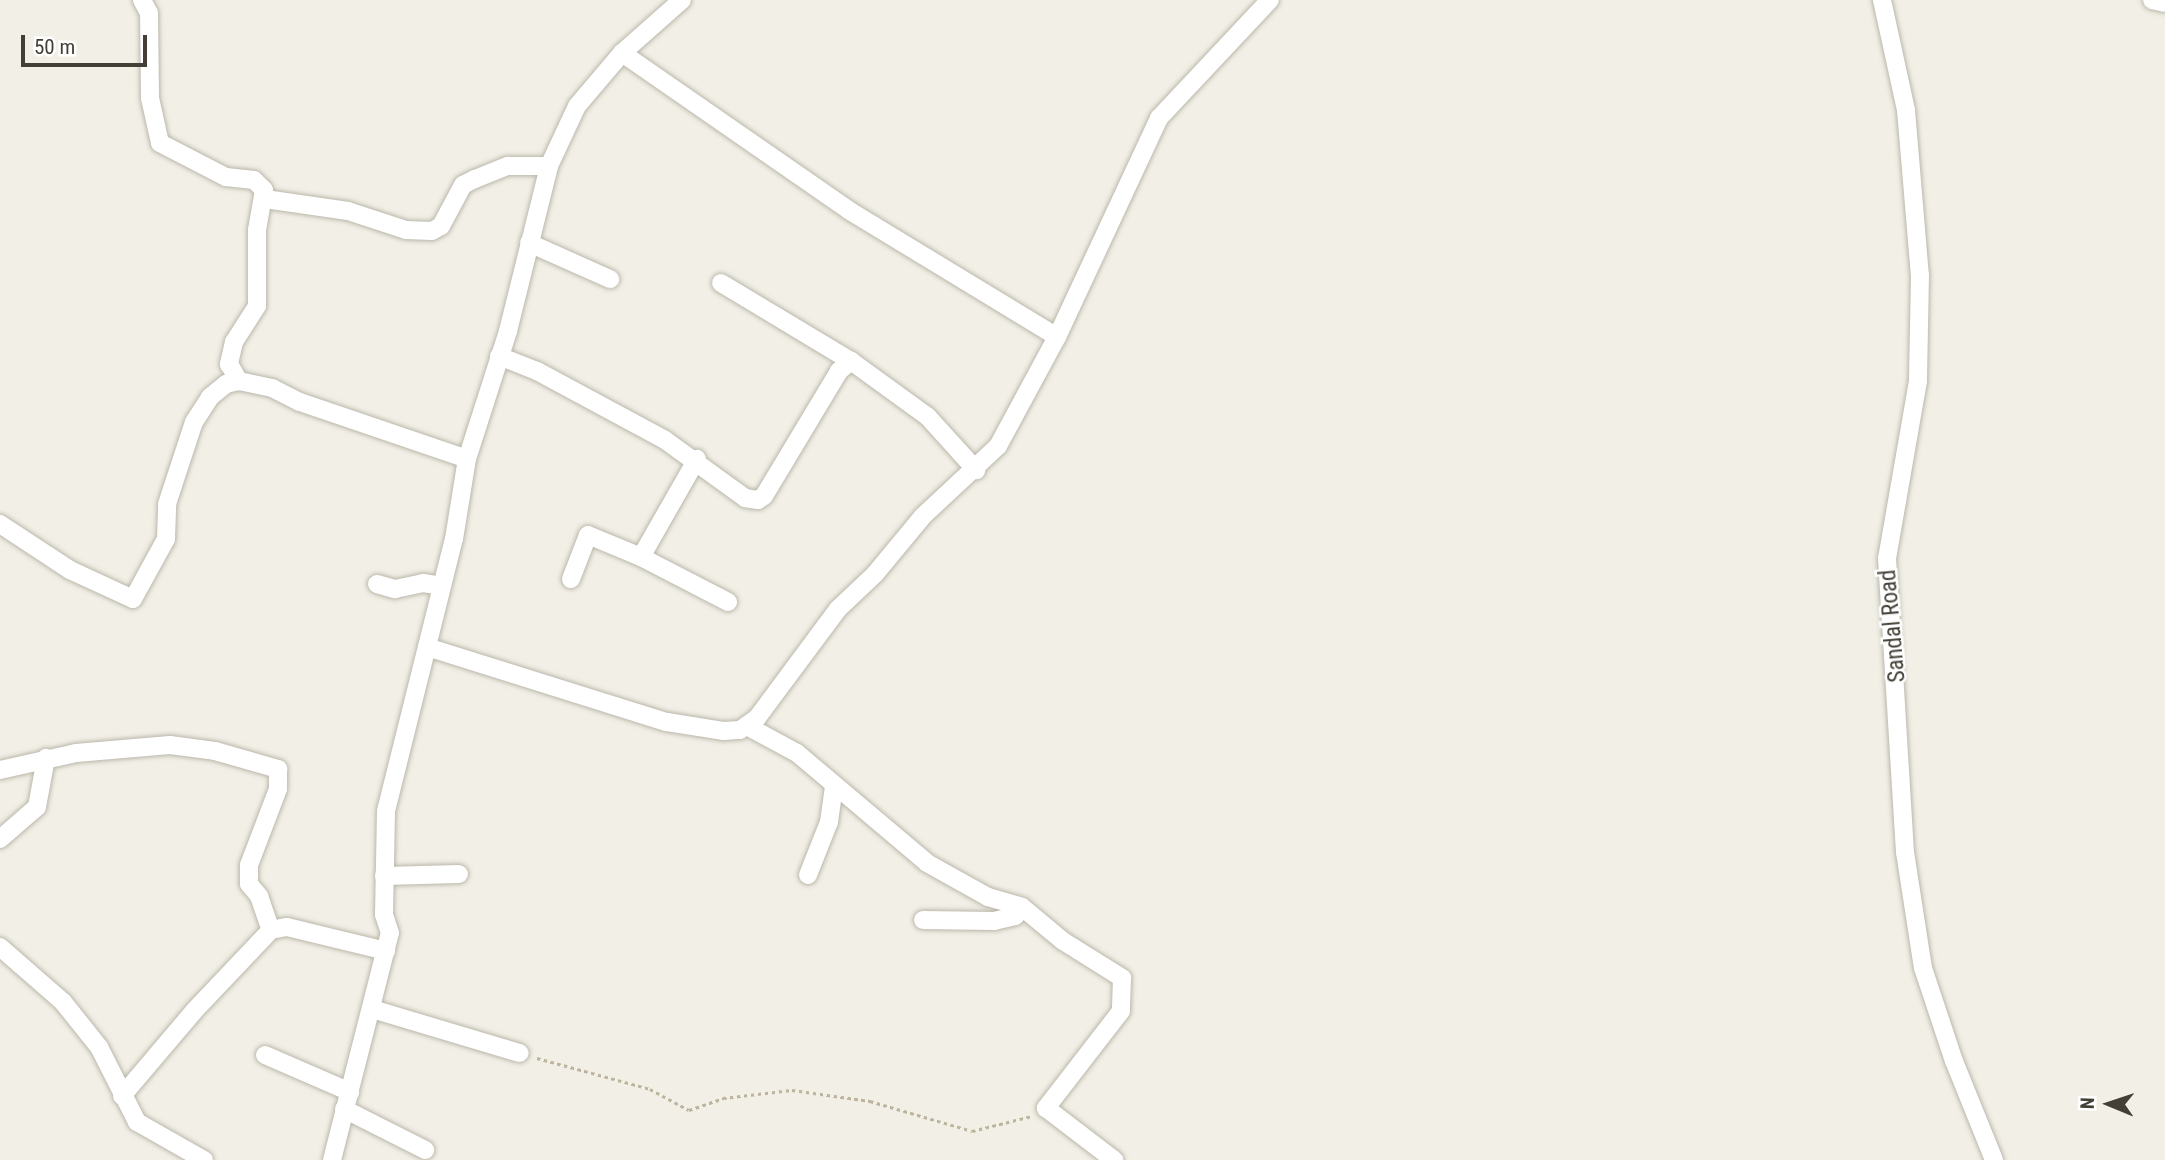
<!DOCTYPE html>
<html>
<head>
<meta charset="utf-8">
<style>
  body { margin:0 }
  #map { position:relative; width:2165px; height:1160px; overflow:hidden; background:#f1efe6; font-family:"Roboto Condensed",sans-serif }
  div>[style] { position:absolute }
  [style*='--x'] { left:calc(var(--x)*1px); top:calc(var(--y)*1px); width:calc(var(--w)*1px); rotate:calc(var(--a)*1deg) }
  .path>* { height:2.5px; margin-top:-1.25px; transform-origin:0; background:repeating-linear-gradient(90deg,#bcb49d 0 3.5px,transparent 0 7px) }
  .roads { filter:drop-shadow(0 0 2px #bbb7aa) drop-shadow(0 0 2px #bbb7aa) }
  .minor>* { height:18px; margin:-9px; padding:0 9px; transform-origin:9px; border-radius:9px; background:#fff }
  span { translate:-50% -50%; white-space:nowrap; text-align:center; line-height:1.15; -webkit-text-stroke:5px #fff; paint-order:stroke }
  .street-label { font-size:23px; color:#433f36 }
  .north { position:absolute; left:2074px; top:1069px; width:70px; height:70px; -webkit-text-stroke:5px #fff; paint-order:stroke; rotate:272deg; font-size:19px; font-weight:700; line-height:28px; text-align:center; color:#433f36 }
  .north::after { content:''; display:block; margin:auto; width:24px; height:32px; background:#433f36; clip-path:polygon(50% 0,100% 100%,50% 72%,0 100%) }
  .scale { position:absolute; left:21px; top:35px; width:126px; height:32px; box-sizing:border-box; border:4px solid #433f36; border-top:0; padding-left:9px; font-size:21px; line-height:24px; white-space:nowrap; color:#433f36; -webkit-text-stroke:5px #fff; paint-order:stroke }
</style>
</head>
<body>
<div id="map">
  <div class="path">
    <div style="--x:537;--y:1058;--w:117;--a:15.3"></div>
    <div style="--x:650;--y:1089;--w:44;--a:28.3"></div>
    <div style="--x:689;--y:1110;--w:36;--a:-19"></div>
    <div style="--x:723;--y:1098;--w:69;--a:-6.6"></div>
    <div style="--x:792;--y:1090;--w:79;--a:8"></div>
    <div style="--x:870;--y:1101;--w:106;--a:16.4"></div>
    <div style="--x:972;--y:1131;--w:62;--a:-14"></div>
  </div>
  <div class="roads">
    <div class="minor">
      <div style="--x:142;--y:0;--w:15;--a:62"></div>
      <div style="--x:149;--y:13;--w:85;--a:89.3"></div>
      <div style="--x:150;--y:98;--w:46;--a:77.5"></div>
      <div style="--x:160;--y:143;--w:74;--a:27.3"></div>
      <div style="--x:226;--y:177;--w:28;--a:6"></div>
      <div style="--x:254;--y:180;--w:14;--a:45"></div>
      <div style="--x:264;--y:190;--w:41;--a:99.9"></div>
      <div style="--x:257;--y:230;--w:76;--a:90"></div>
      <div style="--x:257;--y:306;--w:43;--a:122.6"></div>
      <div style="--x:234;--y:342;--w:23;--a:103"></div>
      <div style="--x:229;--y:364;--w:20;--a:60"></div>
      <div style="--x:1882;--y:0;--w:113;--a:77.7"></div>
      <div style="--x:1906;--y:110;--w:166;--a:85.2"></div>
      <div style="--x:1920;--y:275;--w:106;--a:91.1"></div>
      <div style="--x:1918;--y:381;--w:180;--a:99.9"></div>
      <div style="--x:1887;--y:558;--w:295;--a:86.5"></div>
      <div style="--x:1905;--y:852;--w:117;--a:81.2"></div>
      <div style="--x:1923;--y:968;--w:98;--a:71.6"></div>
      <div style="--x:1954;--y:1061;--w:107;--a:68"></div>
      <div style="--x:2152;--y:0;--w:13;--a:13"></div>
      <div style="--x:622;--y:53;--w:277;--a:34.7"></div>
      <div style="--x:850;--y:211;--w:242;--a:31.3"></div>
      <div style="--x:265;--y:199;--w:84;--a:8.2"></div>
      <div style="--x:348;--y:211;--w:61;--a:18.1"></div>
      <div style="--x:406;--y:230;--w:26;--a:2"></div>
      <div style="--x:432;--y:231;--w:10;--a:-29"></div>
      <div style="--x:441;--y:226;--w:47;--a:-61.8"></div>
      <div style="--x:463;--y:185;--w:13;--a:-27"></div>
      <div style="--x:475;--y:179;--w:35;--a:-22"></div>
      <div style="--x:508;--y:166;--w:41;--a:0"></div>
      <div style="--x:529;--y:243;--w:89;--a:24"></div>
      <div style="--x:721;--y:283;--w:152;--a:31"></div>
      <div style="--x:499;--y:356;--w:41;--a:21.5"></div>
      <div style="--x:537;--y:371;--w:145;--a:28.3"></div>
      <div style="--x:665;--y:440;--w:99;--a:35.9"></div>
      <div style="--x:745;--y:498;--w:13;--a:9"></div>
      <div style="--x:758;--y:500;--w:7;--a:-34"></div>
      <div style="--x:764;--y:496;--w:146;--a:-59"></div>
      <div style="--x:839;--y:371;--w:16;--a:-40"></div>
      <div style="--x:851;--y:361;--w:95;--a:36"></div>
      <div style="--x:928;--y:417;--w:72;--a:47.8"></div>
      <div style="--x:0;--y:524;--w:84;--a:33.3"></div>
      <div style="--x:70;--y:570;--w:69;--a:24.7"></div>
      <div style="--x:133;--y:599;--w:68;--a:-61.2"></div>
      <div style="--x:166;--y:539;--w:35;--a:-88"></div>
      <div style="--x:167;--y:504;--w:86;--a:-71.8"></div>
      <div style="--x:194;--y:422;--w:30;--a:-57"></div>
      <div style="--x:210;--y:397;--w:21;--a:-39"></div>
      <div style="--x:226;--y:384;--w:13;--a:-13"></div>
      <div style="--x:239;--y:381;--w:34;--a:12"></div>
      <div style="--x:272;--y:388;--w:31;--a:27"></div>
      <div style="--x:300;--y:402;--w:176;--a:18.8"></div>
      <div style="--x:641;--y:557;--w:98;--a:27.3"></div>
      <div style="--x:571;--y:579;--w:47;--a:-68.9"></div>
      <div style="--x:588;--y:535;--w:57;--a:22.5"></div>
      <div style="--x:641;--y:557;--w:113;--a:-60.3"></div>
      <div style="--x:377;--y:584;--w:19;--a:16"></div>
      <div style="--x:395;--y:589;--w:29;--a:-12"></div>
      <div style="--x:423;--y:583;--w:19;--a:9"></div>
      <div style="--x:427;--y:647;--w:251;--a:17.4"></div>
      <div style="--x:667;--y:722;--w:58;--a:9"></div>
      <div style="--x:724;--y:731;--w:16;--a:-4"></div>
      <div style="--x:740;--y:730;--w:21;--a:-35"></div>
      <div style="--x:757;--y:718;--w:136;--a:-53.4"></div>
      <div style="--x:838;--y:609;--w:51;--a:-43.4"></div>
      <div style="--x:875;--y:574;--w:75;--a:-50.4"></div>
      <div style="--x:923;--y:516;--w:103;--a:-43"></div>
      <div style="--x:998;--y:446;--w:124;--a:-61.6"></div>
      <div style="--x:1057;--y:337;--w:242;--a:-65"></div>
      <div style="--x:1159;--y:118;--w:162;--a:-46.8"></div>
      <div style="--x:747;--y:726;--w:57;--a:28.4"></div>
      <div style="--x:797;--y:753;--w:170;--a:40.2"></div>
      <div style="--x:927;--y:863;--w:70;--a:29.1"></div>
      <div style="--x:988;--y:897;--w:35;--a:16"></div>
      <div style="--x:1022;--y:907;--w:53;--a:39.7"></div>
      <div style="--x:1063;--y:941;--w:70;--a:32.1"></div>
      <div style="--x:1122;--y:978;--w:33;--a:92"></div>
      <div style="--x:1121;--y:1011;--w:123;--a:127.7"></div>
      <div style="--x:1046;--y:1108;--w:86;--a:37.4"></div>
      <div style="--x:0;--y:770;--w:78;--a:-12.6"></div>
      <div style="--x:76;--y:753;--w:94;--a:-4.9"></div>
      <div style="--x:170;--y:745;--w:45;--a:7.6"></div>
      <div style="--x:215;--y:751;--w:66;--a:15.9"></div>
      <div style="--x:278;--y:769;--w:20;--a:90"></div>
      <div style="--x:278;--y:789;--w:81;--a:110.9"></div>
      <div style="--x:249;--y:865;--w:19;--a:90"></div>
      <div style="--x:249;--y:884;--w:16;--a:50"></div>
      <div style="--x:259;--y:896;--w:36;--a:71"></div>
      <div style="--x:0;--y:839;--w:49;--a:-40.9"></div>
      <div style="--x:37;--y:807;--w:50;--a:-79.6"></div>
      <div style="--x:808;--y:875;--w:57;--a:-68.4"></div>
      <div style="--x:829;--y:822;--w:36;--a:-82"></div>
      <div style="--x:384;--y:876;--w:75;--a:-1.5"></div>
      <div style="--x:923;--y:920;--w:71;--a:0.8"></div>
      <div style="--x:994;--y:921;--w:22;--a:-13"></div>
      <div style="--x:1015;--y:916;--w:11;--a:-52"></div>
      <div style="--x:0;--y:947;--w:84;--a:41.1"></div>
      <div style="--x:63;--y:1002;--w:58;--a:51.3"></div>
      <div style="--x:99;--y:1047;--w:84;--a:63.1"></div>
      <div style="--x:137;--y:1122;--w:77;--a:29.6"></div>
      <div style="--x:372;--y:1009;--w:154;--a:16.6"></div>
      <div style="--x:265;--y:1055;--w:93;--a:23.5"></div>
      <div style="--x:122;--y:1096;--w:111;--a:-49.7"></div>
      <div style="--x:194;--y:1011;--w:112;--a:-46.5"></div>
      <div style="--x:271;--y:930;--w:16;--a:-11"></div>
      <div style="--x:287;--y:927;--w:102;--a:13.6"></div>
      <div style="--x:344;--y:1109;--w:91;--a:26.8"></div>
      <div style="--x:332;--y:1160;--w:234;--a:-75.7"></div>
      <div style="--x:390;--y:933;--w:19;--a:-108"></div>
      <div style="--x:384;--y:915;--w:104;--a:-88.9"></div>
      <div style="--x:386;--y:811;--w:280;--a:-76"></div>
      <div style="--x:454;--y:539;--w:81;--a:-80.8"></div>
      <div style="--x:467;--y:459;--w:134;--a:-72.2"></div>
      <div style="--x:508;--y:331;--w:170;--a:-76"></div>
      <div style="--x:549;--y:166;--w:66;--a:-65"></div>
      <div style="--x:577;--y:106;--w:70;--a:-49.7"></div>
      <div style="--x:622;--y:53;--w:80;--a:-41.5"></div>
    </div>
  </div>
  <div class="street-label">
    <span style="left:1893px;top:626px;rotate:-95deg">Sandal Road</span>
  </div>
  <div class="north">N</div>
  <div class="scale">50 m</div>
</div>
</body>
</html>
